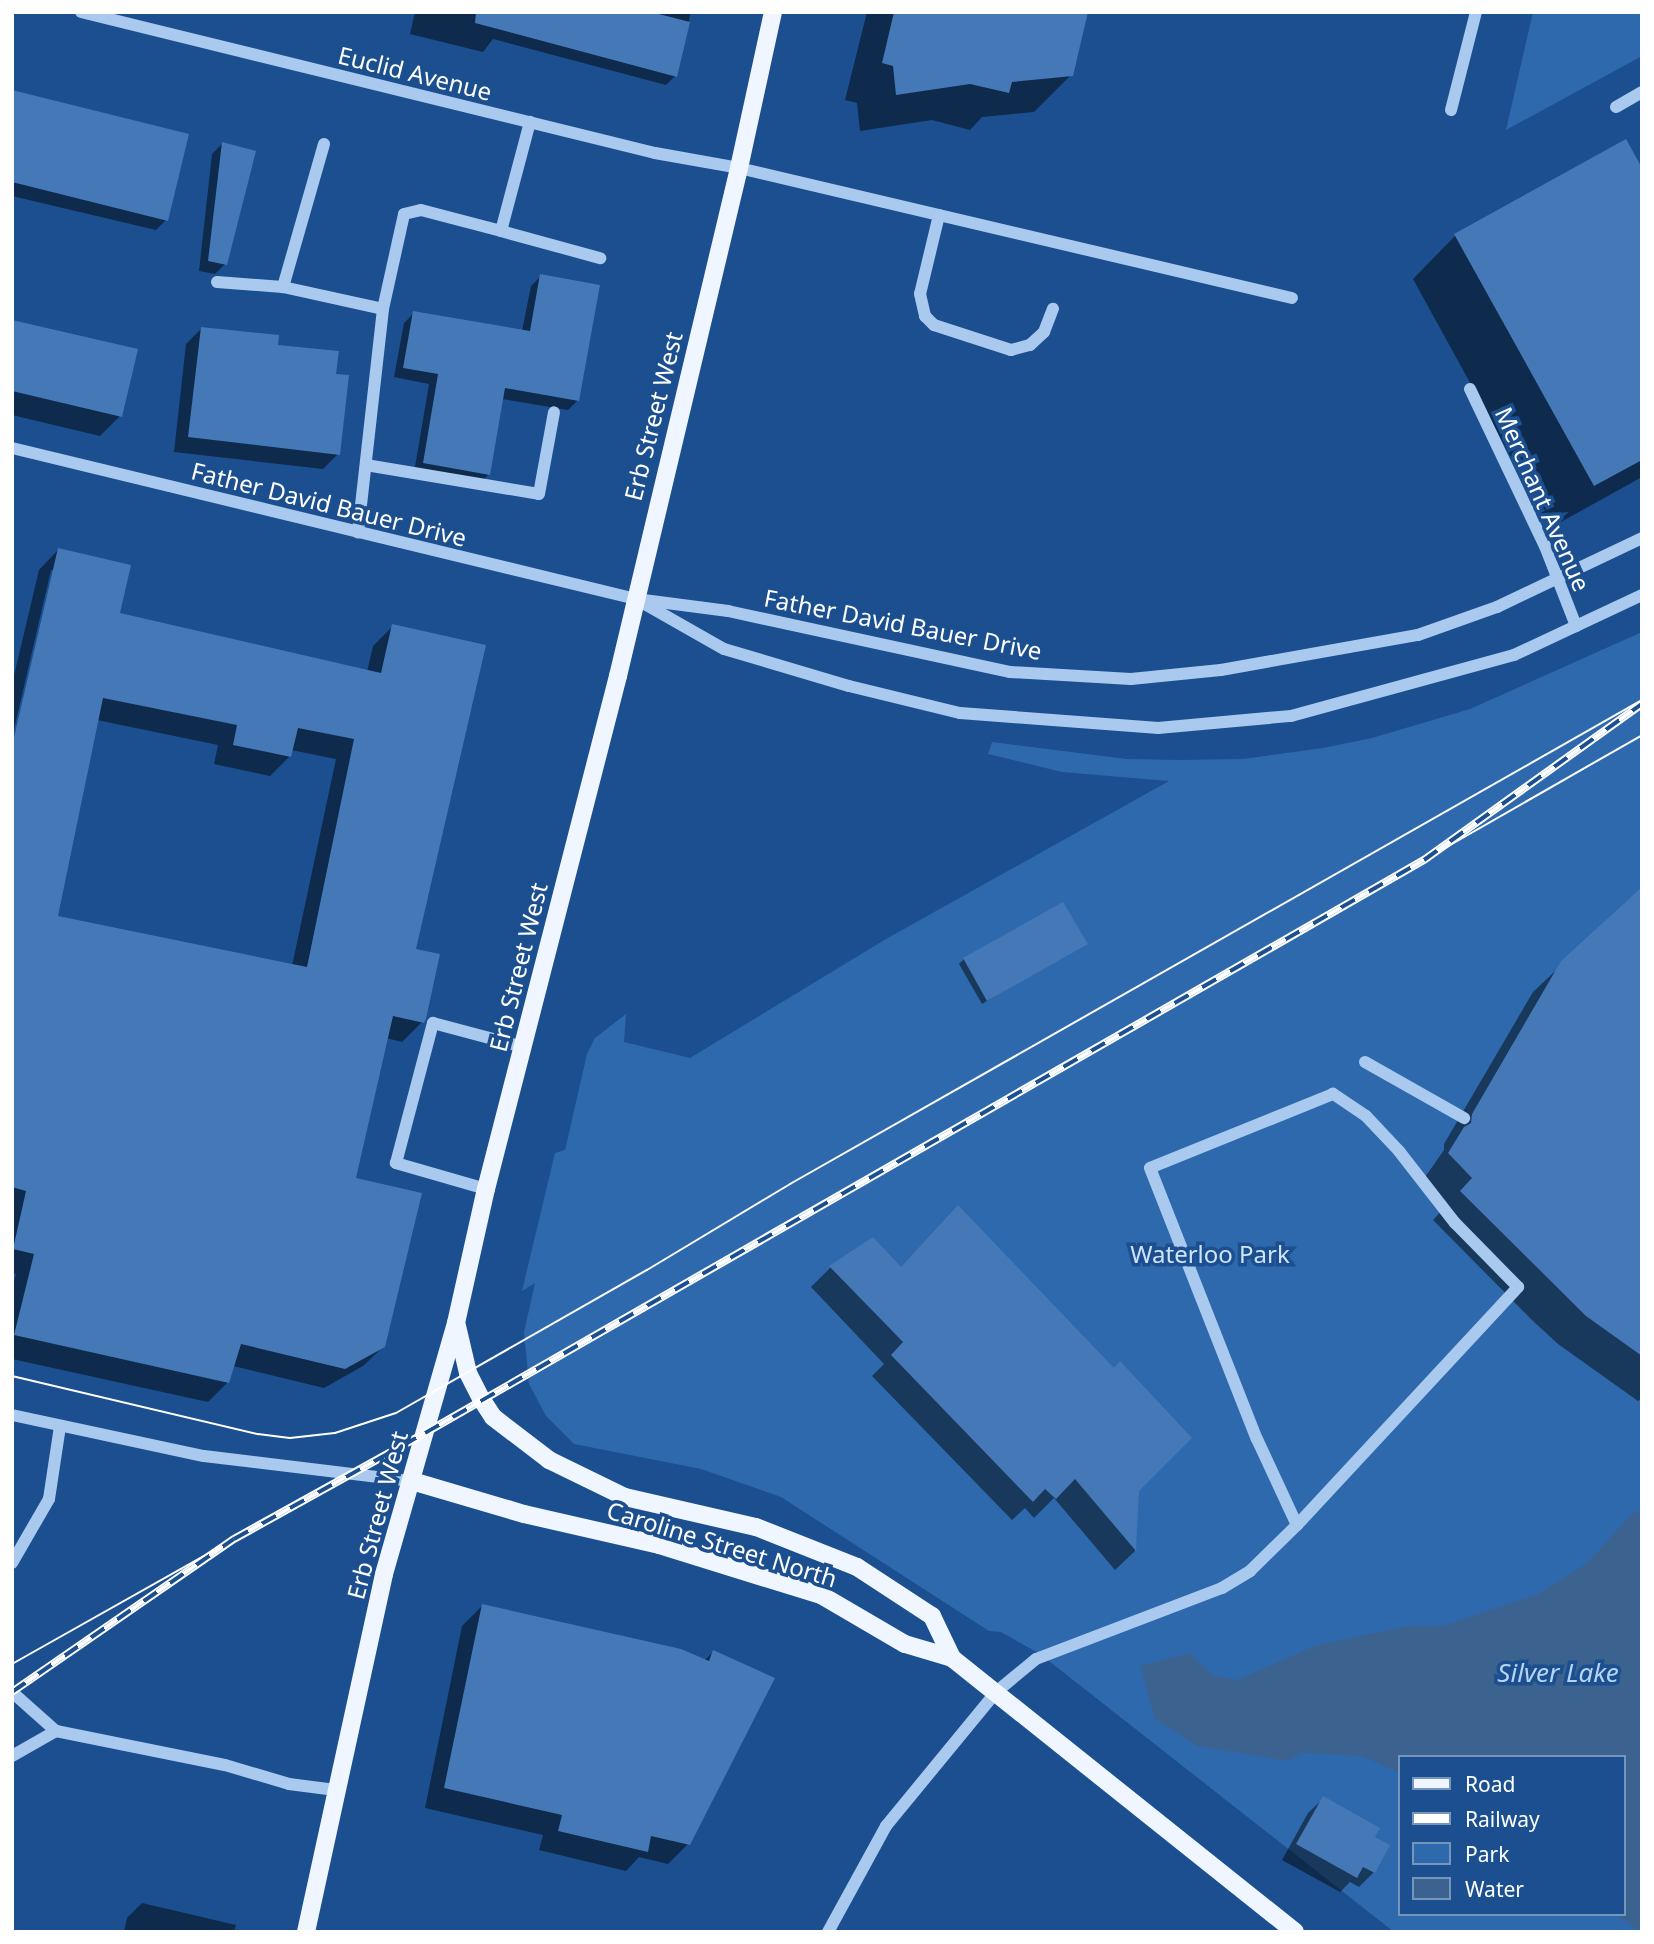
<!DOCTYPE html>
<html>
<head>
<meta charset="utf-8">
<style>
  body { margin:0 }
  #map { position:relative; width:1654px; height:1944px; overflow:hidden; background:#1b4f8f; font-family:"Noto Sans",sans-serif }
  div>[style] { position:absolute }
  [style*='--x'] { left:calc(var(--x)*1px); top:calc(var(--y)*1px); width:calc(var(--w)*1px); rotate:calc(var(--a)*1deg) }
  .green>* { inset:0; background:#2e69ad }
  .water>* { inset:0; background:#3c6290 }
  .shadow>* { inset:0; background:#0007 }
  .building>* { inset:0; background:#4478b7 }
  .minor>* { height:12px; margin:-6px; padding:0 6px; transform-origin:6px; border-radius:6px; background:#a9c9ee }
  .major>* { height:18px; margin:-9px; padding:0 9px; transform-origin:9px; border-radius:9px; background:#f0f6ff }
  .tram>* { height:2px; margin:-1px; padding:0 1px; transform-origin:1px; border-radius:1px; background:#fff }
  .rail>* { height:8px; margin-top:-4px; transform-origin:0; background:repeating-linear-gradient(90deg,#1b4f8f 0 16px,#fff 0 32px); box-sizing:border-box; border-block:2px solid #fff }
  span { translate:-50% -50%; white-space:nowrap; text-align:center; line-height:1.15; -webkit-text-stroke:7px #1b4f8f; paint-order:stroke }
  .street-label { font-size:24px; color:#fff }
  .park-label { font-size:24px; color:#cfe3fa }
  .water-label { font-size:26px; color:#b5d3f5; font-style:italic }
  .frame { position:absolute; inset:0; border:14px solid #fff; pointer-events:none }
  .legend { position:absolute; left:1398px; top:1755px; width:228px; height:161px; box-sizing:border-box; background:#1b4f8f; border:2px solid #7695bc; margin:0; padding:9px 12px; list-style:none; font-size:21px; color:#fff }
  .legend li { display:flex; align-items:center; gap:14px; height:35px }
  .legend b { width:35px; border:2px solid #7695bc }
</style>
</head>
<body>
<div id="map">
  <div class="green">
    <div style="clip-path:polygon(1533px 12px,1642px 12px,1642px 56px,1506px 130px)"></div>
    <div style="clip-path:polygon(evenodd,1642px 632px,1642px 1932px,1394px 1932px,1040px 1654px,1001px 1632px,989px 1631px,781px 1497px,701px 1469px,574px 1444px,546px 1416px,529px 1384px,524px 1332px,535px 1283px,522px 1291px,555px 1153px,565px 1150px,587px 1054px,595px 1038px,626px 1014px,624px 1042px,690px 1058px,886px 939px,1169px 781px,1062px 772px,988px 754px,992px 742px,1126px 759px,1180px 760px,1243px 759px,1323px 748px,1372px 738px,1470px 709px,1642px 632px,1400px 1757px,1624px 1757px,1624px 1914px,1400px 1914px,1400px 1757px)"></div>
  </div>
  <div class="water">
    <div style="clip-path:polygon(1642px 1511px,1642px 1932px,1615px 1914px,1624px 1914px,1624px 1757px,1400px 1757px,1400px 1773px,1362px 1756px,1303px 1753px,1288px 1761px,1197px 1746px,1155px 1719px,1140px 1666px,1190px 1653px,1212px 1675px,1237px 1680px,1317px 1645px,1408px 1626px,1442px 1626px,1538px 1594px,1586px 1564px,1632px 1514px)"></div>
  </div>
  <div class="shadow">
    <div style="clip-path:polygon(415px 12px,691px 12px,675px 76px,666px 85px,493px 39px,483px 52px,410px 34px)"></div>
    <div style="clip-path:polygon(867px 12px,1086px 12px,1071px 75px,1034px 112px,982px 117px,970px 130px,932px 120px,860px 131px,857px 103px,845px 100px)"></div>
    <div style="clip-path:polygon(12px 91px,166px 220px,156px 230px,12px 196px)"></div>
    <div style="clip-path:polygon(222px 144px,225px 264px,215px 274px,199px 271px,212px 154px)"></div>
    <div style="clip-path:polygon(1642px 171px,1642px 477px,1550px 528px,1413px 279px,1455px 236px)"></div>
    <div style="clip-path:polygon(541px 276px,578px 400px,568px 410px,502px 399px,489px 474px,479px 484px,414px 473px,429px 384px,394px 377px,404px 323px,414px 313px,522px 331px,531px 286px)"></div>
    <div style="clip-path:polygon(12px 322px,120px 416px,100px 436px,12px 415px)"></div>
    <div style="clip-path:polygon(201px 329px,277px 346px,334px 375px,338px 454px,323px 469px,174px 452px,186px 344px)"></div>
    <div style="clip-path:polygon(evenodd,58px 550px,118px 615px,367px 672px,373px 646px,393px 626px,414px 950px,422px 1022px,402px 1042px,386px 1038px,354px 1179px,384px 1346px,363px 1366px,324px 1388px,233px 1366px,228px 1382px,208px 1402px,12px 1359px,12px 1287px,16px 1274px,12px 1273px,12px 754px,54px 570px,51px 570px,12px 738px,12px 684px,39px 570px,58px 550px,97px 720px,218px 745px,214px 764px,270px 776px,290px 756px,291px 750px,336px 759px,292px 966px,56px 918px,97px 720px)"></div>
    <div style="clip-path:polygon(1642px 889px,1642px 1398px,1638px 1401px,1558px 1344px,1533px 1321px,1433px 1220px,1445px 1207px,1421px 1183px,1444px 1150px,1444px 1144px,1533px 992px)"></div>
    <div style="clip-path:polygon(1085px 944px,982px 1004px,959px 964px,964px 959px)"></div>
    <div style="clip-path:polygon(831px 1267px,900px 1269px,1114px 1370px,1137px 1491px,1135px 1551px,1115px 1570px,1054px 1498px,1034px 1518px,1025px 1508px,1012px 1520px,872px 1376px,884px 1364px,811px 1287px)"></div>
    <div style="clip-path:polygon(482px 1606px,704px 1661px,713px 1652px,688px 1844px,668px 1864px,639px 1857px,626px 1871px,539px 1850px,543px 1835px,425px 1808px,462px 1626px)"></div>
    <div style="clip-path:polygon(1324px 1798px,1374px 1872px,1359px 1887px,1350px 1882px,1340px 1892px,1282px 1860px,1308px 1813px)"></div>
    <div style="clip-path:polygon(142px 1903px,236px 1925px,234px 1932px,124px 1932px,127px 1918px)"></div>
  </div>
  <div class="building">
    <div style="clip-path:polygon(476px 12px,651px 12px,690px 22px,677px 77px,475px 23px)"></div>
    <div style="clip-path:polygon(894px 12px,1088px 12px,1073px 76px,1012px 82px,1009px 93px,970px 84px,896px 95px,893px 66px,882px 63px)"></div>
    <div style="clip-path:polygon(12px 90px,189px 134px,168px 221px,12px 182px)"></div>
    <div style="clip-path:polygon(1626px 139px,1642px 168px,1642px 460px,1594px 486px,1454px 234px)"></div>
    <div style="clip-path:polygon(222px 142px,256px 151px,227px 265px,208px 261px)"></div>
    <div style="clip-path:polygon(540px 274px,600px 285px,579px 401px,505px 388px,490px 475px,423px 463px,438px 374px,403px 368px,413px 311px,530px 331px)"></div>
    <div style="clip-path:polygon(12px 320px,138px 349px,122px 417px,12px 391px)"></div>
    <div style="clip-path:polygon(201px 327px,279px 335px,278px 345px,339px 351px,336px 374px,349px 375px,340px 455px,188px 437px)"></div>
    <div style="clip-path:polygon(evenodd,58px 548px,131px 565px,120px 613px,381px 673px,392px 624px,486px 645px,416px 949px,440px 954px,426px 1019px,424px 1023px,393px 1016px,356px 1178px,422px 1193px,385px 1347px,345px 1369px,241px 1344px,229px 1383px,14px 1335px,34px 1254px,13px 1249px,26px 1191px,12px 1187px,12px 746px,58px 548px,103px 698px,237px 725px,233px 745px,291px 757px,298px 728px,354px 739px,307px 967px,58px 916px,103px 698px)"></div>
    <div style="clip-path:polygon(1642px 887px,1642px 1356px,1586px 1316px,1460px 1191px,1472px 1178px,1448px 1153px,1464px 1127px,1471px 1123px,1472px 1114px,1561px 961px)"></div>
    <div style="clip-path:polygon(1063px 902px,1088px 944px,987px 1001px,963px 958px)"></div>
    <div style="clip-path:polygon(958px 1205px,1114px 1368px,1120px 1361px,1192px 1438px,1139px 1491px,1136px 1551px,1075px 1479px,1056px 1499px,1045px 1489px,1033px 1502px,891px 1355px,903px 1342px,829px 1266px,873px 1237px,901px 1267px)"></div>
    <div style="clip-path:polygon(482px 1604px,681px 1649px,709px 1661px,713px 1650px,775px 1678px,690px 1845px,651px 1836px,648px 1852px,558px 1831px,562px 1815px,444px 1788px)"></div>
    <div style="clip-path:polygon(1323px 1796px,1380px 1828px,1375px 1837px,1390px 1845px,1375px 1873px,1363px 1867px,1357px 1878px,1296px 1844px)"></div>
  </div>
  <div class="minor">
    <div style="--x:81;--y:12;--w:591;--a:13.8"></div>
    <div style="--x:655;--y:153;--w:85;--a:10.1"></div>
    <div style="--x:739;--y:168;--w:568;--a:13.23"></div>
    <div style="--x:1616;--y:107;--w:30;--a:-30"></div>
    <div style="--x:1451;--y:110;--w:101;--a:-75.7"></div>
    <div style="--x:324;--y:144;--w:149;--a:106"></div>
    <div style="--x:283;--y:287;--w:102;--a:12.4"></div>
    <div style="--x:383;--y:309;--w:225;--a:96.4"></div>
    <div style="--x:939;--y:215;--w:81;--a:103.5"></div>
    <div style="--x:920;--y:294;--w:23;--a:77"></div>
    <div style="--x:925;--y:316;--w:13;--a:45"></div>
    <div style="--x:934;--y:325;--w:81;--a:18"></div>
    <div style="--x:1011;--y:350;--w:20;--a:-15"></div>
    <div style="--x:1030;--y:345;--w:19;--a:-43"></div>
    <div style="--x:1044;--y:332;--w:25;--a:-69"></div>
    <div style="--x:501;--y:231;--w:103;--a:15.3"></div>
    <div style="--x:217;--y:282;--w:66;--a:4.3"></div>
    <div style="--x:383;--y:309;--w:97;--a:-77.5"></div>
    <div style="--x:404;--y:214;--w:17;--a:-13"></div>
    <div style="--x:421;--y:210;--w:83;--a:14.7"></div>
    <div style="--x:501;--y:231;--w:113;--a:-75.1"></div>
    <div style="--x:1470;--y:389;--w:174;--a:64.5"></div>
    <div style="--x:1545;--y:546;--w:86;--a:68.8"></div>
    <div style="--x:12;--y:448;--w:642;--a:13.6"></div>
    <div style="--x:636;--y:599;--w:93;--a:7.4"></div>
    <div style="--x:728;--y:611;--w:289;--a:12.2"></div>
    <div style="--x:1010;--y:672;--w:121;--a:3.3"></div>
    <div style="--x:1131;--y:679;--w:90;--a:-5.7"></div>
    <div style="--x:1221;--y:670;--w:200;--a:-10.1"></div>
    <div style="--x:1418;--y:635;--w:84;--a:-19.5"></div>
    <div style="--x:1497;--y:607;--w:161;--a:-25.4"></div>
    <div style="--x:366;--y:465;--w:175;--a:9.5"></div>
    <div style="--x:539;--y:494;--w:83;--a:-79.6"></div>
    <div style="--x:643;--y:603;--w:93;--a:29.6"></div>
    <div style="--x:724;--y:649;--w:130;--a:16.5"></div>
    <div style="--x:849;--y:686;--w:114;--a:13.7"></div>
    <div style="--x:960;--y:713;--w:199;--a:4.3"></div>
    <div style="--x:1158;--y:728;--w:134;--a:-5.2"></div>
    <div style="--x:1291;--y:716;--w:231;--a:-15.3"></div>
    <div style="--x:1514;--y:655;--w:141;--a:-25.1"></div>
    <div style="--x:1365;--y:1062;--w:114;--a:29.5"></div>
    <div style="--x:486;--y:1189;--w:94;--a:-163.9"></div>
    <div style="--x:396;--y:1163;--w:145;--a:-75.2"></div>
    <div style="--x:433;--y:1023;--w:93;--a:14.9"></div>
    <div style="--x:12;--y:1415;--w:196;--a:12.1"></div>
    <div style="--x:204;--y:1456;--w:209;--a:6.9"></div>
    <div style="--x:12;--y:1563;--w:74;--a:-60"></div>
    <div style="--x:49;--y:1499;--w:74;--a:-81.4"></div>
    <div style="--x:12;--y:1692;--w:59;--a:41.6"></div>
    <div style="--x:56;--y:1731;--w:172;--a:11.4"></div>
    <div style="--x:225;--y:1765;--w:67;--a:16.5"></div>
    <div style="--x:289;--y:1784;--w:47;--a:7.3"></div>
    <div style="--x:12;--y:1756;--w:51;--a:-29.6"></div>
    <div style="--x:828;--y:1932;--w:121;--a:-61.3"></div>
    <div style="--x:886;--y:1826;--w:173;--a:-50.6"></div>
    <div style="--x:996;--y:1692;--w:52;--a:-39.5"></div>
    <div style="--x:1036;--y:1659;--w:199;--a:-20.9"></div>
    <div style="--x:1222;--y:1588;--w:33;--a:-31"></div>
    <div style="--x:1250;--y:1571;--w:66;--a:-44.4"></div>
    <div style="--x:1297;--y:1525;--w:325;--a:-47.1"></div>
    <div style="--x:1518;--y:1287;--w:90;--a:-134.5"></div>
    <div style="--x:1455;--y:1223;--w:91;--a:-127.9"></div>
    <div style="--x:1399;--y:1151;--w:48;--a:-133.3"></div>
    <div style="--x:1366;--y:1116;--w:40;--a:-146"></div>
    <div style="--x:1333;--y:1094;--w:197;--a:158"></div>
    <div style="--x:1150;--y:1168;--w:291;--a:68.5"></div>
    <div style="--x:1257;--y:1439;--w:95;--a:65.1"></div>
  </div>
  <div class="major">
    <div style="--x:457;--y:1326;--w:48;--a:76.8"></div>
    <div style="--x:468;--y:1373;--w:30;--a:63"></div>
    <div style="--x:482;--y:1400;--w:20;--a:57"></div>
    <div style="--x:493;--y:1417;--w:71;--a:37.5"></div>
    <div style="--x:549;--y:1460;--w:85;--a:26"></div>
    <div style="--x:625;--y:1497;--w:134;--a:12.9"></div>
    <div style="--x:756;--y:1527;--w:109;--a:21.6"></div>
    <div style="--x:857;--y:1567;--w:90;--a:33.2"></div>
    <div style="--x:932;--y:1616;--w:47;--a:64.5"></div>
    <div style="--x:412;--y:1481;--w:117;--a:16.4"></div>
    <div style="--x:524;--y:1514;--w:139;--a:12.9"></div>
    <div style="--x:659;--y:1545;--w:170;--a:17.2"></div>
    <div style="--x:821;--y:1595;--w:97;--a:30.3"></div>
    <div style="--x:905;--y:1644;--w:49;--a:16.6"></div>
    <div style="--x:952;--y:1658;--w:439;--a:38.6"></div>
    <div style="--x:306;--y:1932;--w:366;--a:-77.7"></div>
    <div style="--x:384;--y:1574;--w:261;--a:-74"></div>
    <div style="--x:456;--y:1323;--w:137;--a:-77.4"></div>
    <div style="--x:486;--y:1189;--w:530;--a:-75.57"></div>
    <div style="--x:618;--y:676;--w:522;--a:-76.6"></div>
    <div style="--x:739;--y:168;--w:160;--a:-77.7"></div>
  </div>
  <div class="tram">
    <div style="--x:1424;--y:860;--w:251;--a:-29.8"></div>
    <div style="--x:12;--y:1376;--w:253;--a:13.3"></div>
    <div style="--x:258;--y:1434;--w:32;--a:7"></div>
    <div style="--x:290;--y:1438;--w:45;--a:-6.3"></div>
    <div style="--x:335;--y:1433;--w:64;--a:-18.2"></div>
    <div style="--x:396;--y:1413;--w:289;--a:-29.7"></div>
    <div style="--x:647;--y:1270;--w:167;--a:-31"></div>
    <div style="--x:790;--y:1184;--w:980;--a:-29.6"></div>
    <div style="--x:12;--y:1664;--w:255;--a:-29.4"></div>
  </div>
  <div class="rail">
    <div style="--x:12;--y:1692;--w:270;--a:-34.6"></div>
    <div style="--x:234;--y:1539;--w:218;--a:-29"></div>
    <div style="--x:425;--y:1433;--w:1152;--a:-29.84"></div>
    <div style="--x:1424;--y:860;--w:268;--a:-35.6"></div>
  </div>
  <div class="street-label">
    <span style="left:415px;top:73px;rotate:14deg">Euclid Avenue</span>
    <span style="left:653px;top:416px;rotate:-76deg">Erb Street West</span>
    <span style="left:1543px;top:499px;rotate:66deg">Merchant Avenue</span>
    <span style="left:329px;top:504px;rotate:14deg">Father David Bauer Drive</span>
    <span style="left:903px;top:624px;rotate:11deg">Father David Bauer Drive</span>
    <span style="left:518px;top:967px;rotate:-76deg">Erb Street West</span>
    <span style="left:377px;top:1515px;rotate:-75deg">Erb Street West</span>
    <span style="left:722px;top:1544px;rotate:17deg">Caroline Street North</span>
  </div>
  <div class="park-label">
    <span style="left:1210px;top:1254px">Waterloo Park</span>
  </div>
  <div class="water-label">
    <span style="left:1558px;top:1673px">Silver Lake</span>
  </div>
  <div class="frame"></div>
  <ul class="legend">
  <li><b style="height:9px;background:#f0f6ff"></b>Road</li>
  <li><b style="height:9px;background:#fff"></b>Railway</li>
  <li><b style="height:19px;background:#2e69ad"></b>Park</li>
  <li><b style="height:19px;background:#3c6290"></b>Water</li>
  </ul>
</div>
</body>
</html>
